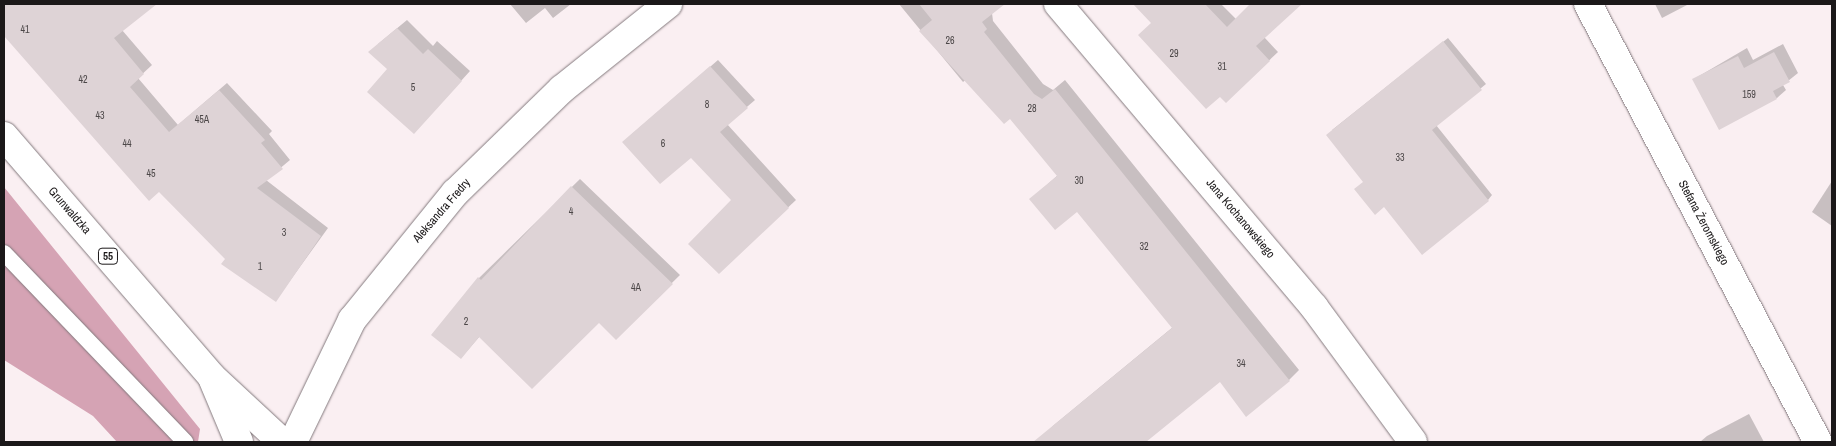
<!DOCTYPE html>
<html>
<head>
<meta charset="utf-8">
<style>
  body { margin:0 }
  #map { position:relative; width:1836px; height:446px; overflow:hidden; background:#faeff2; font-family:"Archivo Narrow",sans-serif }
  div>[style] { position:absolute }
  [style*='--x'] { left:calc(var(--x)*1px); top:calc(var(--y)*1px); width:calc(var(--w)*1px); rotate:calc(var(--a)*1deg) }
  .forest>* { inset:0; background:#d5a3b4 }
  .shadow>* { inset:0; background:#0003 }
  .building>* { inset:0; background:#ded3d6 }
  .roads { filter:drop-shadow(0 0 1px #83797d) drop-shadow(0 0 1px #83797d) }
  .service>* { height:16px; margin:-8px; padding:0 8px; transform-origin:8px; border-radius:8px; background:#fff }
  .minor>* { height:28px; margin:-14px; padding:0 14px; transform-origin:14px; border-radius:14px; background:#fff }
  .primary>* { height:28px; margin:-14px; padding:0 14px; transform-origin:14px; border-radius:14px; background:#fff }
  span { translate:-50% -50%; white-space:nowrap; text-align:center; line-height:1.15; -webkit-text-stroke:4.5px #fff; paint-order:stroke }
  .number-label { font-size:10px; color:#4c4748 }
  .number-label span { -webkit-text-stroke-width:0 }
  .shield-label span { padding:1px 4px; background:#fff; border:1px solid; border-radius:4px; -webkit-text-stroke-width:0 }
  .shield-label { font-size:11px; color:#1b1819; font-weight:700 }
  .street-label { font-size:12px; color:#1b1819 }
  .frame { position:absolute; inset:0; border:5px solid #1b1819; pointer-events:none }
</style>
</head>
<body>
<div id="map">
  <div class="forest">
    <div style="clip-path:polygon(4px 187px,200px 429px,198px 442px,117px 442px,93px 416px,4px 360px)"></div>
  </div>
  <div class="shadow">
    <div style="clip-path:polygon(4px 4px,153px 4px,122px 30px,152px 65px,138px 78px,178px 125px,227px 83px,272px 131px,269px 134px,290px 160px,266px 180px,328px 228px,276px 300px,160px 190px,149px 199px,4px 34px)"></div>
    <div style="clip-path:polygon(510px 4px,571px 4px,553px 18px,545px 8px,526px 23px)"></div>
    <div style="clip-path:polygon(899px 4px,1001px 4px,992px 13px,993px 21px,1043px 84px,1053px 90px,1065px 80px,1299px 370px,1289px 380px,1220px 381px,1144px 442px,1050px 442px,1044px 435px,1054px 425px,1173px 327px,1077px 211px,1031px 199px,1058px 175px,1010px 118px,968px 78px,963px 82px)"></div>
    <div style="clip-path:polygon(1161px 4px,1221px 4px,1236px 19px,1251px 4px,1300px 4px,1264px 37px,1278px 52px,1226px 101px,1147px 17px)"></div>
    <div style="clip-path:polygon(1655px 4px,1689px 4px,1662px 18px)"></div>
    <div style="clip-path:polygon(407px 20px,433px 46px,437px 41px,470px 71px,423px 123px,378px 44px)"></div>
    <div style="clip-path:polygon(1448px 38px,1486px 84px,1436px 125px,1492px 195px,1488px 200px,1365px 181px,1332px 130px)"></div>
    <div style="clip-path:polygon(1783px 44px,1798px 73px,1783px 85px,1786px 90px,1777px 98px,1694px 79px,1747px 48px,1753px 60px)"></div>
    <div style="clip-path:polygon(718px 60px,755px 100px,727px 124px,796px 200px,719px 272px,732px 200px,691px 156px,631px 135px)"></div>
    <div style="clip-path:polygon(580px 179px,680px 275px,616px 338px,599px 321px,480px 336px,461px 358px,479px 278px)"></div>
    <div style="clip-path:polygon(1832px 181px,1832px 226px,1812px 212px)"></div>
    <div style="clip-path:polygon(1749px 414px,1764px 442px,1700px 442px,1707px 436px)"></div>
  </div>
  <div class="building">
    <div style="clip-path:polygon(4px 4px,157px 4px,114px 38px,144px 74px,130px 87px,169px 132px,219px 90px,265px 140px,261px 143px,283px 169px,257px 188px,321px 236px,276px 302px,221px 264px,225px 259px,159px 192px,149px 201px,4px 36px)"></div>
    <div style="clip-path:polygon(919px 4px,1005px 4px,982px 22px,987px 29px,984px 32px,1034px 94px,1042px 99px,1055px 89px,1290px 381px,1246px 417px,1220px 382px,1146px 442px,1033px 442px,1172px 328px,1077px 212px,1055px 230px,1029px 199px,1057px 176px,1010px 119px,1004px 124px,919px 31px,932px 20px)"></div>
    <div style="clip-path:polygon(1133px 4px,1205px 4px,1227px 27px,1250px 4px,1302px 4px,1256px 46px,1270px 61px,1226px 103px,1220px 97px,1206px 109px,1138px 35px,1151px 23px)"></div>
    <div style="clip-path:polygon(397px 28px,423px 54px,428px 49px,462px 81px,414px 134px,367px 92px,387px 69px,368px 52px)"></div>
    <div style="clip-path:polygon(1443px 41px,1482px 90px,1432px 130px,1489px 201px,1422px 255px,1384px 207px,1375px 215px,1354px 189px,1363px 182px,1326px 135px)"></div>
    <div style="clip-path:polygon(1774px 52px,1790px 82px,1773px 91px,1777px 99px,1719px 130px,1692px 79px,1738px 56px,1744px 68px)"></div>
    <div style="clip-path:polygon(710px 66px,748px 108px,720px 132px,789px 208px,719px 274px,688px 244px,731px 200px,691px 158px,660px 184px,622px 142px)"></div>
    <div style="clip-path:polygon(571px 186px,673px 284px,616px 340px,599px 323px,532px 389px,479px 337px,461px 359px,431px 335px,478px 277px,481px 280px)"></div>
  </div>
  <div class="roads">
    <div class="service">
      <div style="--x:4;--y:253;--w:262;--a:46.2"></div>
    </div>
    <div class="minor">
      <div style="--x:1058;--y:4;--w:397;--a:49.8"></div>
      <div style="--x:1314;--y:307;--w:167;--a:53.7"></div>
      <div style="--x:1588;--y:4;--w:495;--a:62.3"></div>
      <div style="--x:293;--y:442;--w:136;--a:-64.2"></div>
      <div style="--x:352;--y:320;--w:164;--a:-51"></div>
      <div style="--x:455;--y:193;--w:149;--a:-44.2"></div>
      <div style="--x:562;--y:89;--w:136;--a:-38.7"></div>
    </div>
    <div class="primary">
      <div style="--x:4;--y:136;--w:318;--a:49.2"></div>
      <div style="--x:212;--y:377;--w:96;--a:42.9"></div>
      <div style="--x:213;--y:380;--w:67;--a:67.2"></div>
    </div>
  </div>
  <div class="number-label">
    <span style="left:25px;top:30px">41</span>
    <span style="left:950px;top:41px">26</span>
    <span style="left:1174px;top:54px">29</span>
    <span style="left:1222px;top:67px">31</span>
    <span style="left:83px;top:80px">42</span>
    <span style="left:413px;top:88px">5</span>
    <span style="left:1749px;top:95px">159</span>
    <span style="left:707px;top:105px">8</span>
    <span style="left:1032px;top:109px">28</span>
    <span style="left:100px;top:116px">43</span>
    <span style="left:202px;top:120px">45A</span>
    <span style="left:127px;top:144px">44</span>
    <span style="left:663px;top:144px">6</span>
    <span style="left:1400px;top:158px">33</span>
    <span style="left:151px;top:174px">45</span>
    <span style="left:1079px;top:181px">30</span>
    <span style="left:571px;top:212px">4</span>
    <span style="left:284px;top:233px">3</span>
    <span style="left:1144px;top:247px">32</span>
    <span style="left:260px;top:267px">1</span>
    <span style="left:636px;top:288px">4A</span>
    <span style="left:466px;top:322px">2</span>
    <span style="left:1241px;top:364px">34</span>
  </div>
  <div class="shield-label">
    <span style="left:108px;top:256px">55</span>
  </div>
  <div class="street-label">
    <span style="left:69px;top:211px;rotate:49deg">Grunwaldzka</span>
    <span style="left:442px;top:211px;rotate:-49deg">Aleksandra Fredry</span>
    <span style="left:1240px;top:219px;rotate:50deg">Jana Kochanowskiego</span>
    <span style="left:1703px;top:223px;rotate:62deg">Stefana Żeromskiego</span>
  </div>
  <div class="frame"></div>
</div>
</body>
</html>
